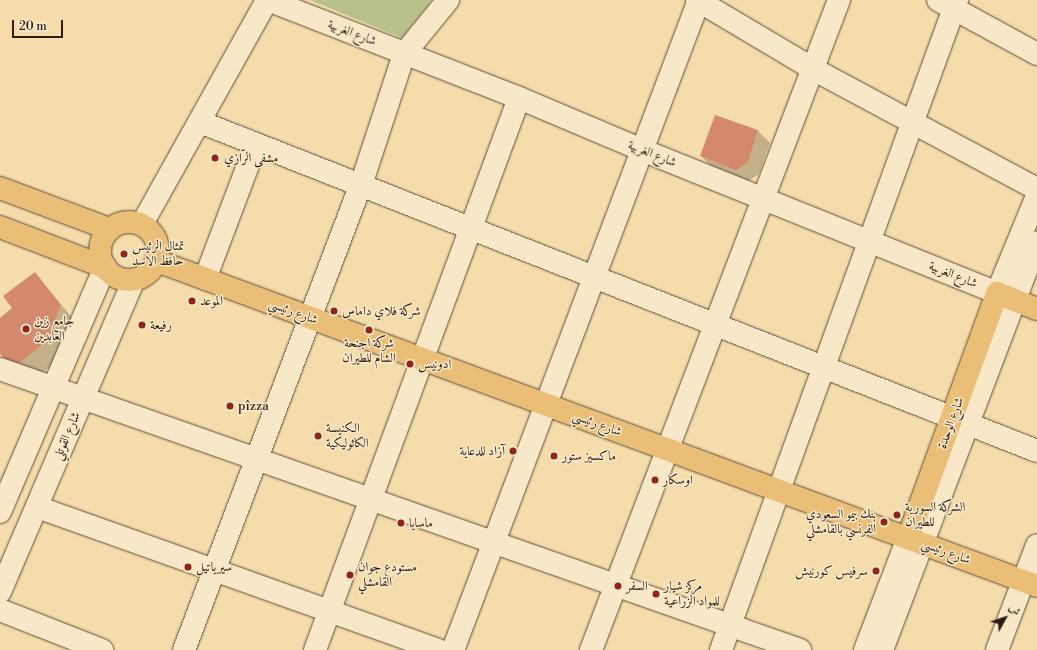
<!DOCTYPE html>
<html>
<head>
<meta charset="utf-8">
<style>
  body { margin:0 }
  #map { position:relative; width:1037px; height:650px; overflow:hidden; background:#f5dcab; font-family:"Libre Bodoni",Amiri,serif }
  div>[style] { position:absolute }
  [style*='--x'] { left:calc(var(--x)*1px); top:calc(var(--y)*1px); width:calc(var(--w)*1px); rotate:calc(var(--a)*1deg) }
  .green>* { inset:0; background:#b8c18b }
  .shadow>* { inset:0; background:#0003 }
  .building>* { inset:0; background:#d4886d }
  .roads { filter:drop-shadow(0 0 1px #5e4e3a) drop-shadow(0 0 1px #5e4e3a) }
  .minor>* { height:22px; margin:-11px; padding:0 11px; transform-origin:11px; border-radius:11px; background:#f8e8c8 }
  .highway>* { height:22px; margin:-11px; padding:0 11px; transform-origin:11px; border-radius:11px; background:#eabe76 }
  .highway>.ring { margin:-11px; padding:0; box-sizing:content-box; background:none; border:22px solid #eabe76; border-radius:50% }
  .dots>* { width:11px; height:11px; translate:-50% -50%; box-sizing:border-box; border:2px solid #f8e8c8; border-radius:50% }
  span { translate:-50% -50%; white-space:nowrap; text-align:center; line-height:1.15; -webkit-text-stroke:3px #f8e8c8; paint-order:stroke }
  .street-label { font-size:13px; color:#2c1e15 }
  .poi-label { font-size:13px; color:#2c1e15 }
  .left { translate:0 -50%; text-align:left }
  .right { translate:-100% -50%; text-align:right }
  .north { position:absolute; left:985px; top:598px; width:40px; height:40px; -webkit-text-stroke:3px #f8e8c8; paint-order:stroke; rotate:50deg; font-size:11px; font-weight:700; line-height:16px; text-align:center; color:#2c1e15 }
  .north::after { content:''; display:block; margin:auto; width:14px; height:18px; background:#2c1e15; clip-path:polygon(50% 0,100% 100%,50% 72%,0 100%) }
  .scale { position:absolute; left:12px; top:20px; width:51px; height:18px; box-sizing:border-box; border:2px solid #2c1e15; border-top:0; padding-left:5px; font-size:12px; line-height:14px; white-space:nowrap; color:#2c1e15; -webkit-text-stroke:3px #f8e8c8; paint-order:stroke }
</style>
</head>
<body>
<div id="map">
  <div class="green">
    <div style="clip-path:polygon(310px 0,432px 0,402px 38px)"></div>
  </div>
  <div class="shadow">
    <div style="clip-path:polygon(758px 131px,770px 143px,759px 174px,748px 181px,713px 168px,701px 156px)"></div>
    <div style="clip-path:polygon(35px 274px,76px 322px,64px 356px,29px 383px,0 352px,0 319px,13px 308px)"></div>
  </div>
  <div class="building">
    <div style="clip-path:polygon(715px 115px,758px 130px,748px 162px,736px 170px,700px 156px)"></div>
    <div style="clip-path:polygon(35px 272px,61px 305px,48px 340px,13px 368px,0 354px,0 318px,12px 308px,3px 296px)"></div>
  </div>
  <div class="roads">
    <div class="minor">
      <div style="--x:268;--y:0;--w:269;--a:21.3"></div>
      <div style="--x:519;--y:98;--w:134;--a:22.9"></div>
      <div style="--x:642;--y:150;--w:383;--a:21.9"></div>
      <div style="--x:997;--y:293;--w:105;--a:-67.6"></div>
      <div style="--x:697;--y:0;--w:135;--a:30.7"></div>
      <div style="--x:813;--y:69;--w:254;--a:28.2"></div>
      <div style="--x:938;--y:0;--w:113;--a:28.6"></div>
      <div style="--x:200;--y:122;--w:899;--a:21.46"></div>
      <div style="--x:142;--y:224;--w:257;--a:-60.8"></div>
      <div style="--x:205;--y:279;--w:144;--a:-69.3"></div>
      <div style="--x:0;--y:369;--w:848;--a:19.35"></div>
      <div style="--x:37;--y:507;--w:427;--a:19.6"></div>
      <div style="--x:0;--y:512;--w:267;--a:-66.8"></div>
      <div style="--x:0;--y:592;--w:340;--a:-66.8"></div>
      <div style="--x:0;--y:610;--w:110;--a:21.4"></div>
      <div style="--x:184;--y:650;--w:498;--a:-69.2"></div>
      <div style="--x:361;--y:185;--w:138;--a:-71.8"></div>
      <div style="--x:404;--y:54;--w:70;--a:-50.8"></div>
      <div style="--x:315;--y:650;--w:588;--a:-69.72"></div>
      <div style="--x:453;--y:650;--w:695;--a:-69.27"></div>
      <div style="--x:591;--y:650;--w:696;--a:-69.12"></div>
      <div style="--x:721;--y:650;--w:692;--a:-70.05"></div>
      <div style="--x:865;--y:650;--w:120;--a:-69"></div>
      <div style="--x:882;--y:650;--w:436;--a:-69.2"></div>
      <div style="--x:997;--y:650;--w:112;--a:-69.1"></div>
    </div>
    <div class="highway">
      <div style="--x:0;--y:188;--w:116;--a:20.6"></div>
      <div class="ring" style="left:100px;top:222px;width:36px;height:36px"></div>
      <div style="--x:0;--y:227;--w:112;--a:20.9"></div>
      <div style="--x:157;--y:261;--w:938;--a:20.27"></div>
      <div style="--x:908;--y:538;--w:261;--a:-70"></div>
      <div style="--x:997;--y:293;--w:43;--a:21.8"></div>
    </div>
  </div>
  <div class="dots">
    <div style="left:215px;top:158px;background:#8f2418"></div>
    <div style="left:124px;top:254px;background:#8f2418"></div>
    <div style="left:192px;top:301px;background:#8f2418"></div>
    <div style="left:334px;top:311px;background:#8f2418"></div>
    <div style="left:142px;top:325px;background:#8f2418"></div>
    <div style="left:26px;top:329px;background:#8f2418"></div>
    <div style="left:369px;top:330px;background:#8f2418"></div>
    <div style="left:410px;top:364px;background:#8f2418"></div>
    <div style="left:230px;top:406px;background:#8f2418"></div>
    <div style="left:318px;top:436px;background:#8f2418"></div>
    <div style="left:513px;top:451px;background:#8f2418"></div>
    <div style="left:554px;top:456px;background:#8f2418"></div>
    <div style="left:655px;top:480px;background:#8f2418"></div>
    <div style="left:897px;top:515px;background:#8f2418"></div>
    <div style="left:884px;top:522px;background:#8f2418"></div>
    <div style="left:401px;top:523px;background:#8f2418"></div>
    <div style="left:188px;top:567px;background:#8f2418"></div>
    <div style="left:876px;top:571px;background:#8f2418"></div>
    <div style="left:350px;top:575px;background:#8f2418"></div>
    <div style="left:618px;top:586px;background:#8f2418"></div>
    <div style="left:656px;top:594px;background:#8f2418"></div>
  </div>
  <div class="street-label">
    <span style="left:352px;top:33px;rotate:21deg">شارع الغربية</span>
    <span style="left:652px;top:154px;rotate:22deg">شارع الغربية</span>
    <span style="left:953px;top:275px;rotate:22deg">شارع الغربية</span>
    <span style="left:293px;top:312px;rotate:20deg">شارع رئيسي</span>
    <span style="left:951px;top:423px;rotate:-70deg">شارع الوحدة</span>
    <span style="left:597px;top:424px;rotate:20deg">شارع رئيسي</span>
    <span style="left:67px;top:436px;rotate:-67deg">شارع القوتلي</span>
    <span style="left:946px;top:552px;rotate:20deg">شارع رئيسي</span>
  </div>
  <div class="poi-label">
    <span class="left" style="left:224px;top:158px">مشفى الرّازي</span>
    <span class="left" style="left:132px;top:254px">تمثال الرئيس<br>حافظ الاسد</span>
    <span class="left" style="left:200px;top:301px">الموعد</span>
    <span class="left" style="left:342px;top:311px">شركة فلاي داماس</span>
    <span class="left" style="left:34px;top:329px">جامع زين<br>العابدين</span>
    <span class="left" style="left:150px;top:325px">رفيعة</span>
    <span style="left:369px;top:351px">شركة اجنحة<br>الشام للطيران</span>
    <span class="left" style="left:418px;top:364px">ادونيس</span>
    <span class="left" style="left:238px;top:406px">pîzza</span>
    <span class="left" style="left:326px;top:436px">الكنيسة<br>الكاثوليكية</span>
    <span class="right" style="left:505px;top:451px">آزاد للدعاية</span>
    <span class="left" style="left:562px;top:456px">ماكسيز ستور</span>
    <span class="left" style="left:663px;top:480px">اوسكار</span>
    <span class="left" style="left:905px;top:515px">الشركة السورية<br>للطيران</span>
    <span class="right" style="left:876px;top:522px">بنك بيمو السعودي<br>الفرنسي بالقامشلي</span>
    <span class="left" style="left:409px;top:523px">ماسايا</span>
    <span class="left" style="left:196px;top:567px">سيرياتيل</span>
    <span class="left" style="left:358px;top:575px">مستودع جوان<br>القامشلي</span>
    <span class="right" style="left:868px;top:571px">سرفيس كورنيش</span>
    <span class="left" style="left:626px;top:586px">السفر</span>
    <span class="left" style="left:664px;top:594px">مركز شيار<br>للمواد الزراعية</span>
  </div>
  <div class="north">ش</div>
  <div class="scale">20 m</div>
</div>
</body>
</html>
